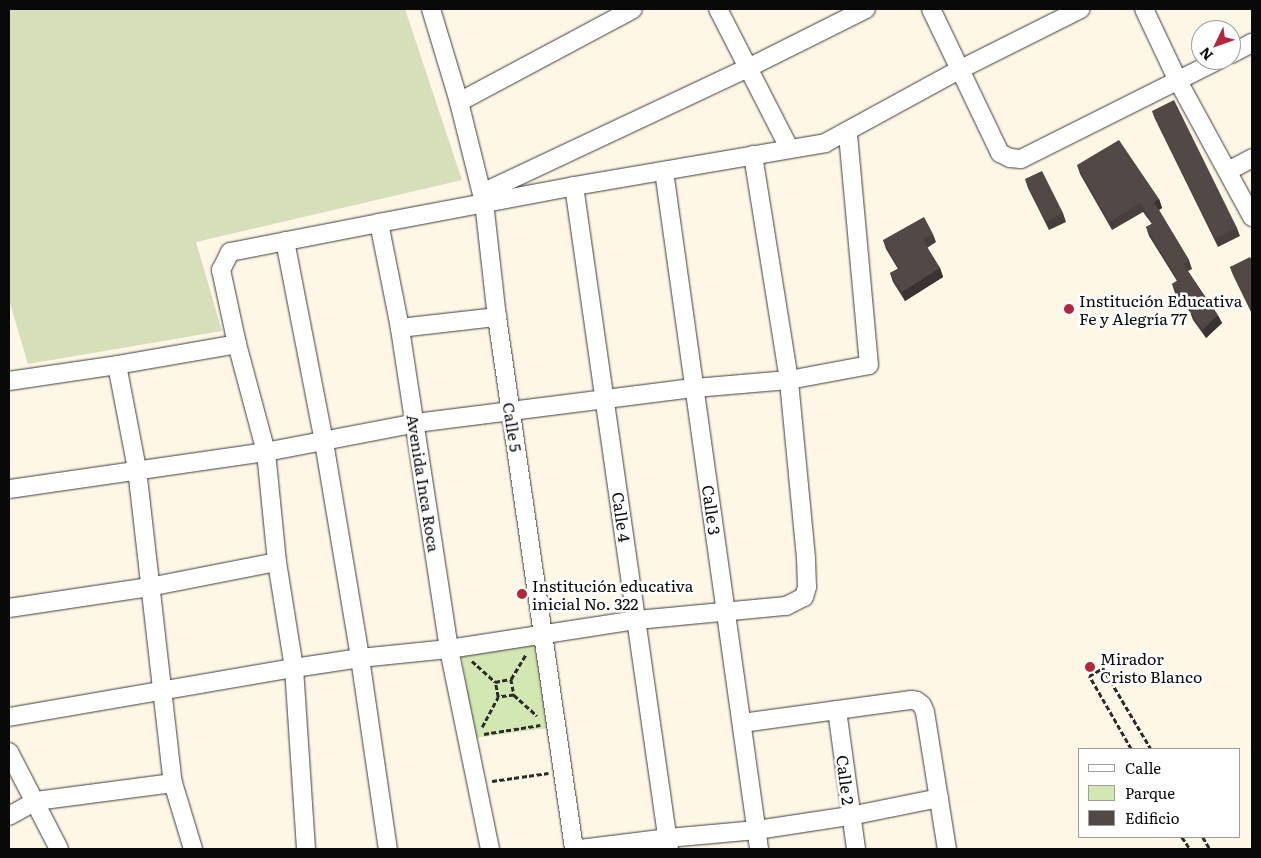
<!DOCTYPE html>
<html>
<head>
<meta charset="utf-8">
<style>
  body { margin:0 }
  #map { position:relative; width:1261px; height:858px; overflow:hidden; background:#fff7e6; font-family:Literata,serif }
  div>[style] { position:absolute }
  [style*='--x'] { left:calc(var(--x)*1px); top:calc(var(--y)*1px); width:calc(var(--w)*1px); rotate:calc(var(--a)*1deg) }
  .green>* { inset:0; background:#d3e7b2 }
  .cemetery>* { inset:0; background:#d6deba }
  .path>* { height:2.5px; margin-top:-1.25px; transform-origin:0; background:repeating-linear-gradient(90deg,#2b2b2b 0 5px,transparent 0 7.5px) }
  .roads { filter:drop-shadow(0 0 1px #3c3c3c) drop-shadow(0 0 1px #3c3c3c) }
  .street>* { height:18px; margin:-9px; padding:0 9px; transform-origin:9px; border-radius:9px; background:#fff }
  .wall>* { inset:0; background:#473f3c }
  .shaded-wall>* { inset:0; background:#393331 }
  .building>* { inset:0; background:#524946 }
  .dots>* { width:14px; height:14px; translate:-50% -50%; box-sizing:border-box; border:2px solid #fff; border-radius:50% }
  span { translate:-50% -50%; white-space:nowrap; text-align:center; line-height:1.15; -webkit-text-stroke:5px #fff; paint-order:stroke }
  .poi-label { font-size:16px; color:#090909 }
  .left { translate:0 -50%; text-align:left }
  .street-label { font-size:16px; color:#090909 }
  .frame { position:absolute; inset:0; border:10px solid #090909; pointer-events:none }
  .legend { position:absolute; left:1078px; top:748px; width:162px; height:90px; box-sizing:border-box; background:#fff; border:1px solid #9d9d9d; margin:0; padding:6px 9px; list-style:none; font-size:15px; color:#090909 }
  .legend li { display:flex; align-items:center; gap:10px; height:25px }
  .legend b { width:25px; border:1px solid #9d9d9d }
  .north { position:absolute; left:1191px; top:20px; width:50px; height:50px; box-sizing:border-box; background:#fff; border:1px solid #9d9d9d; border-radius:50%; rotate:228deg; font-size:14px; font-weight:700; line-height:20px; text-align:center; color:#090909 }
  .north::after { content:''; display:block; margin:auto; width:18px; height:22px; background:#b5263b; clip-path:polygon(50% 0,100% 100%,50% 72%,0 100%) }
</style>
</head>
<body>
<div id="map">
  <div class="green">
    <div style="clip-path:polygon(534px 641px,548px 728px,474px 738px,461px 652px)"></div>
  </div>
  <div class="cemetery">
    <div style="clip-path:polygon(9px 9px,405px 9px,462px 180px,196px 242px,222px 331px,28px 364px,9px 300px)"></div>
  </div>
  <div class="path">
    <div style="--x:472;--y:661;--w:31;--a:42"></div>
    <div style="--x:511;--y:679;--w:29;--a:-59"></div>
    <div style="--x:514;--y:695;--w:31;--a:42"></div>
    <div style="--x:482;--y:727;--w:34;--a:-62"></div>
    <div style="--x:498;--y:697;--w:15;--a:-101"></div>
    <div style="--x:495;--y:682;--w:16;--a:-11"></div>
    <div style="--x:511;--y:679;--w:16;--a:79"></div>
    <div style="--x:514;--y:695;--w:16;--a:173"></div>
    <div style="--x:484;--y:734;--w:57;--a:-9.1"></div>
    <div style="--x:1131;--y:749;--w:84;--a:-119.9"></div>
    <div style="--x:1089;--y:676;--w:16;--a:-30"></div>
    <div style="--x:1103;--y:668;--w:94;--a:59.3"></div>
    <div style="--x:492;--y:781;--w:57;--a:-8.1"></div>
    <div style="--x:1182;--y:837;--w:14;--a:56"></div>
    <div style="--x:1203;--y:837;--w:14;--a:60"></div>
  </div>
  <div class="roads">
    <div class="street">
      <div style="--x:431;--y:9;--w:97;--a:73.2"></div>
      <div style="--x:459;--y:102;--w:103;--a:76"></div>
      <div style="--x:484;--y:202;--w:116;--a:83.6"></div>
      <div style="--x:497;--y:317;--w:538;--a:81.76"></div>
      <div style="--x:718;--y:9;--w:156;--a:62.9"></div>
      <div style="--x:931;--y:9;--w:160;--a:64.4"></div>
      <div style="--x:1000;--y:153;--w:11;--a:27"></div>
      <div style="--x:1010;--y:158;--w:11;--a:5"></div>
      <div style="--x:1021;--y:159;--w:221;--a:-26.6"></div>
      <div style="--x:1144;--y:9;--w:80;--a:64.7"></div>
      <div style="--x:1178;--y:81;--w:155;--a:61.4"></div>
      <div style="--x:1231;--y:54;--w:24;--a:-28"></div>
      <div style="--x:459;--y:102;--w:197;--a:-28.1"></div>
      <div style="--x:664;--y:171;--w:685;--a:82.02"></div>
      <div style="--x:1228;--y:171;--w:27;--a:-28"></div>
      <div style="--x:574;--y:186;--w:670;--a:81.85"></div>
      <div style="--x:482;--y:193;--w:294;--a:-25.2"></div>
      <div style="--x:748;--y:68;--w:132;--a:-26.6"></div>
      <div style="--x:285;--y:241;--w:205;--a:79"></div>
      <div style="--x:324;--y:442;--w:219;--a:80.5"></div>
      <div style="--x:360;--y:658;--w:193;--a:81.7"></div>
      <div style="--x:400;--y:328;--w:98;--a:-6.5"></div>
      <div style="--x:237;--y:344;--w:112;--a:75"></div>
      <div style="--x:266;--y:452;--w:111;--a:84.3"></div>
      <div style="--x:277;--y:562;--w:107;--a:80.9"></div>
      <div style="--x:294;--y:668;--w:181;--a:86.2"></div>
      <div style="--x:117;--y:365;--w:106;--a:79.1"></div>
      <div style="--x:137;--y:469;--w:316;--a:83.5"></div>
      <div style="--x:173;--y:783;--w:69;--a:73.1"></div>
      <div style="--x:9;--y:381;--w:109;--a:-8.4"></div>
      <div style="--x:117;--y:365;--w:122;--a:-9.9"></div>
      <div style="--x:237;--y:344;--w:76;--a:-102.2"></div>
      <div style="--x:221;--y:270;--w:20;--a:-63"></div>
      <div style="--x:230;--y:252;--w:152;--a:-11"></div>
      <div style="--x:9;--y:489;--w:260;--a:-8.2"></div>
      <div style="--x:266;--y:452;--w:153;--a:-10.9"></div>
      <div style="--x:416;--y:423;--w:281;--a:-7.2"></div>
      <div style="--x:695;--y:388;--w:94;--a:-4.9"></div>
      <div style="--x:789;--y:380;--w:81;--a:-10.6"></div>
      <div style="--x:869;--y:365;--w:234;--a:-95.2"></div>
      <div style="--x:9;--y:608;--w:142;--a:-8.5"></div>
      <div style="--x:149;--y:587;--w:130;--a:-11.1"></div>
      <div style="--x:837;--y:710;--w:140;--a:82.2"></div>
      <div style="--x:9;--y:717;--w:289;--a:-9.8"></div>
      <div style="--x:294;--y:668;--w:67;--a:-8.6"></div>
      <div style="--x:360;--y:658;--w:89;--a:-5.8"></div>
      <div style="--x:449;--y:649;--w:190;--a:-8.8"></div>
      <div style="--x:637;--y:620;--w:150;--a:-5.4"></div>
      <div style="--x:786;--y:606;--w:20;--a:-27"></div>
      <div style="--x:804;--y:597;--w:10;--a:-73"></div>
      <div style="--x:807;--y:587;--w:29;--a:-92"></div>
      <div style="--x:806;--y:558;--w:179;--a:-95.5"></div>
      <div style="--x:789;--y:380;--w:228;--a:-99.1"></div>
      <div style="--x:742;--y:723;--w:171;--a:-7.8"></div>
      <div style="--x:911;--y:700;--w:6;--a:9"></div>
      <div style="--x:917;--y:701;--w:6;--a:39"></div>
      <div style="--x:922;--y:705;--w:8;--a:67"></div>
      <div style="--x:925;--y:712;--w:139;--a:80.9"></div>
      <div style="--x:9;--y:752;--w:109;--a:62.7"></div>
      <div style="--x:9;--y:816;--w:31;--a:-29"></div>
      <div style="--x:36;--y:801;--w:138;--a:-7.5"></div>
      <div style="--x:490;--y:849;--w:204;--a:-101.6"></div>
      <div style="--x:449;--y:649;--w:325;--a:-98.7"></div>
      <div style="--x:400;--y:328;--w:107;--a:-101.3"></div>
      <div style="--x:379;--y:223;--w:198;--a:-10.7"></div>
      <div style="--x:574;--y:186;--w:255;--a:-9.7"></div>
      <div style="--x:825;--y:143;--w:153;--a:-28.6"></div>
      <div style="--x:959;--y:70;--w:136;--a:-26.6"></div>
      <div style="--x:580;--y:849;--w:89;--a:-7.1"></div>
      <div style="--x:668;--y:838;--w:89;--a:-5.1"></div>
      <div style="--x:757;--y:830;--w:94;--a:-8.6"></div>
      <div style="--x:850;--y:816;--w:91;--a:-11.4"></div>
    </div>
  </div>
  <div class="wall">
    <div style="clip-path:polygon(1152px 111px,1237px 228px,1240px 236px,1218px 247px,1155px 119px)"></div>
    <div style="clip-path:polygon(1077px 165px,1159px 199px,1162px 208px,1159px 210px,1189px 260px,1192px 269px,1188px 271px,1222px 323px,1206px 338px,1193px 320px,1190px 312px,1175px 293px,1172px 284px,1177px 281px,1149px 236px,1146px 227px,1152px 224px,1143px 212px,1112px 230px,1080px 174px)"></div>
    <div style="clip-path:polygon(1025px 179px,1063px 213px,1066px 222px,1049px 230px,1028px 188px)"></div>
    <div style="clip-path:polygon(933px 234px,936px 242px,927px 248px,940px 268px,943px 277px,905px 301px,893px 282px,890px 273px,898px 269px,886px 249px,883px 240px)"></div>
    <div style="clip-path:polygon(1252px 261px,1252px 314px,1233px 275px,1230px 267px)"></div>
  </div>
  <div class="shaded-wall">
    <div style="clip-path:polygon(1159px 199px,1162px 208px,1157px 211px,1154px 202px)"></div>
    <div style="clip-path:polygon(940px 268px,943px 277px,905px 301px,902px 292px)"></div>
    <div style="clip-path:polygon(1218px 315px,1222px 323px,1206px 338px,1203px 329px)"></div>
  </div>
  <div class="building">
    <div style="clip-path:polygon(1174px 100px,1237px 228px,1215px 238px,1152px 111px)"></div>
    <div style="clip-path:polygon(1119px 140px,1159px 199px,1154px 202px,1189px 260px,1183px 264px,1218px 315px,1203px 329px,1190px 312px,1191px 310px,1172px 284px,1178px 280px,1146px 227px,1153px 223px,1140px 203px,1109px 222px,1077px 165px)"></div>
    <div style="clip-path:polygon(1042px 171px,1063px 213px,1046px 222px,1025px 179px)"></div>
    <div style="clip-path:polygon(924px 217px,933px 234px,923px 240px,940px 268px,902px 292px,890px 273px,899px 268px,883px 240px)"></div>
    <div style="clip-path:polygon(1250px 257px,1252px 261px,1252px 312px,1230px 267px)"></div>
  </div>
  <div class="dots">
    <div style="left:1069px;top:309px;background:#b5263b"></div>
    <div style="left:522px;top:594px;background:#b5263b"></div>
    <div style="left:1090px;top:667px;background:#b5263b"></div>
  </div>
  <div class="poi-label">
    <span class="left" style="left:1079px;top:309px">Institución Educativa<br>Fe y Alegría 77</span>
    <span class="left" style="left:532px;top:594px">Institución educativa<br>inicial No. 322</span>
    <span class="left" style="left:1100px;top:667px">Mirador<br>Cristo Blanco</span>
  </div>
  <div class="street-label">
    <span style="left:513px;top:427px;rotate:81deg">Calle 5</span>
    <span style="left:424px;top:483px;rotate:81deg">Avenida Inca Roca</span>
    <span style="left:712px;top:510px;rotate:82deg">Calle 3</span>
    <span style="left:622px;top:517px;rotate:82deg">Calle 4</span>
    <span style="left:846px;top:780px;rotate:83deg">Calle 2</span>
  </div>
  <div class="frame"></div>
  <ul class="legend">
  <li><b style="height:6px;background:#fff"></b>Calle</li>
  <li><b style="height:14px;background:#d3e7b2"></b>Parque</li>
  <li><b style="height:14px;background:#524946"></b>Edificio</li>
  </ul>
  <div class="north">N</div>
</div>
</body>
</html>
